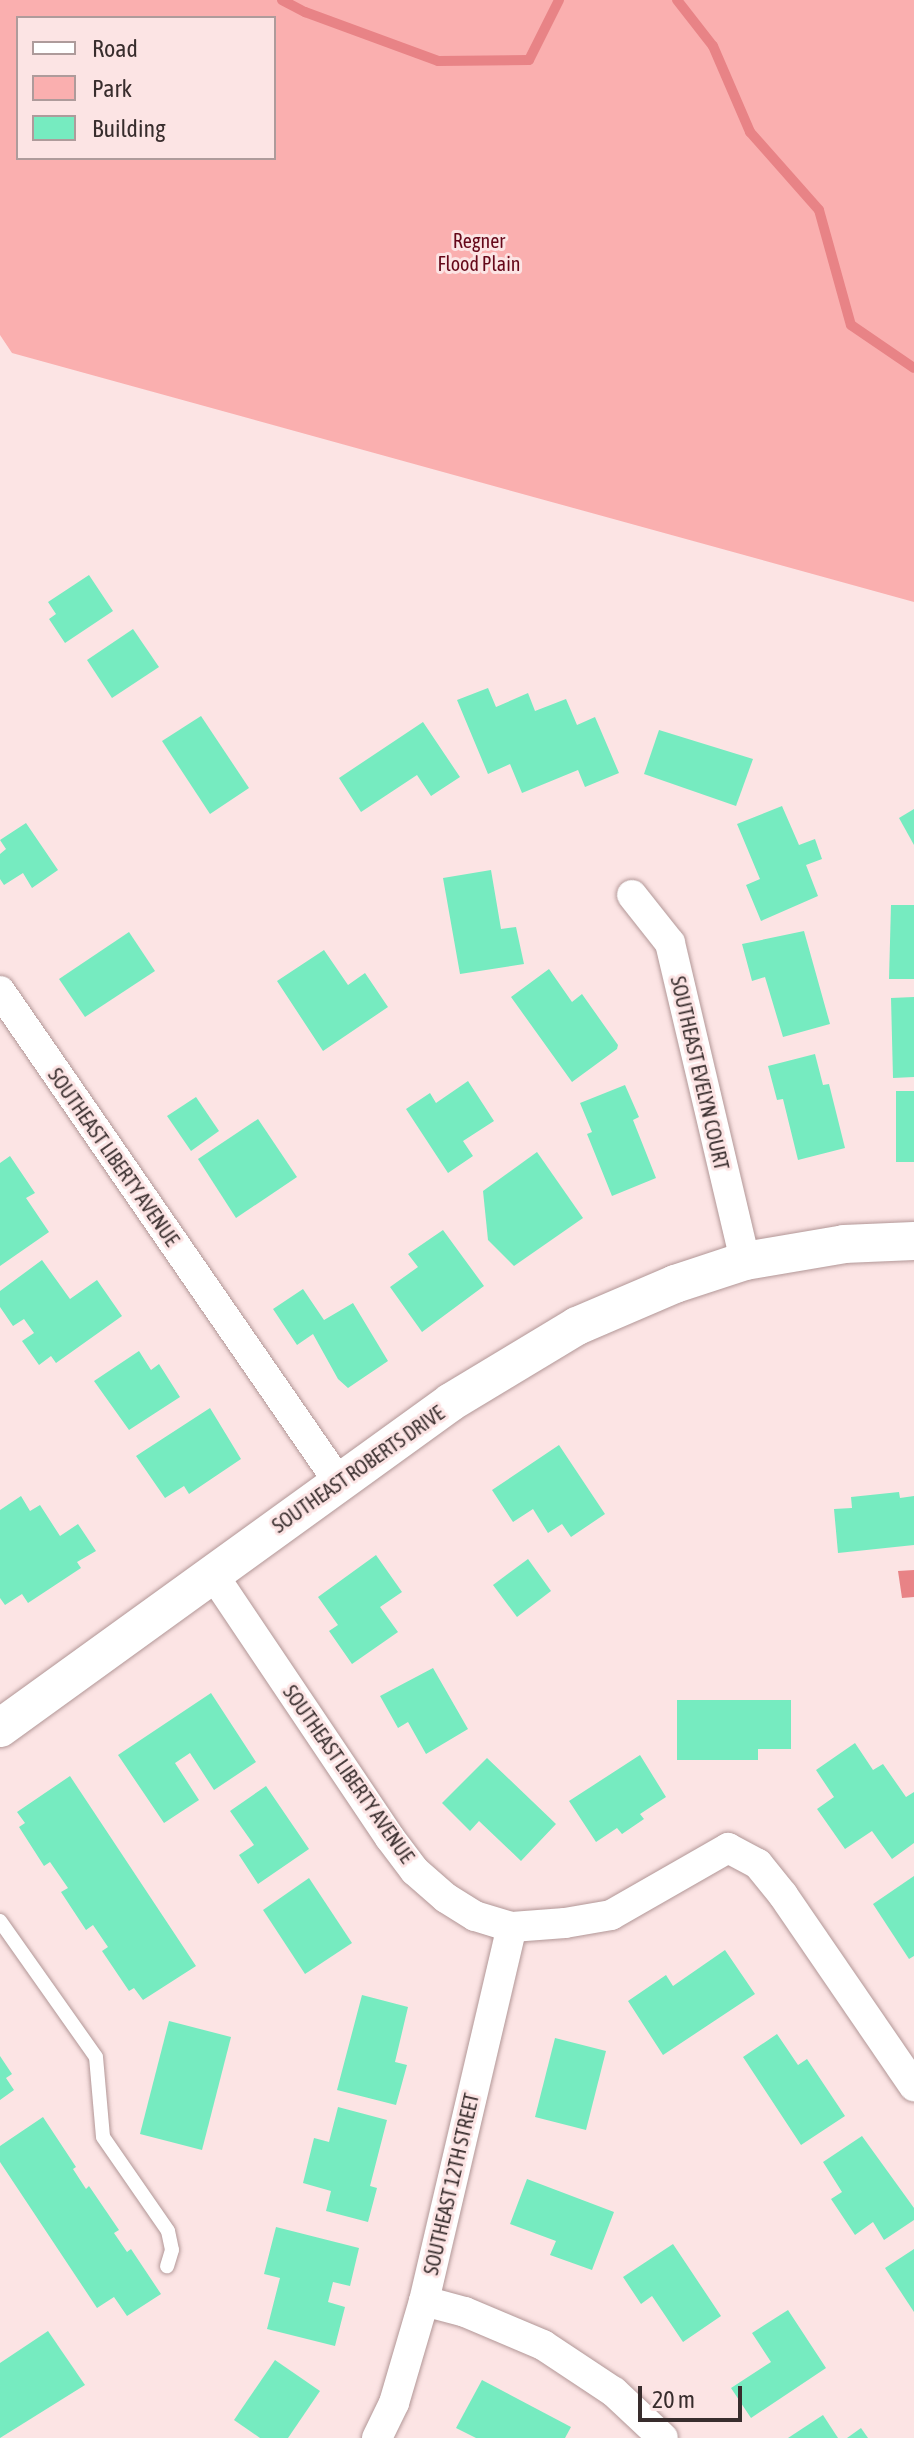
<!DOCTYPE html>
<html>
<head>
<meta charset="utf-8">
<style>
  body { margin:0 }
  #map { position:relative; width:914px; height:2438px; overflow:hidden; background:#fce4e4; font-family:"Asap Condensed",sans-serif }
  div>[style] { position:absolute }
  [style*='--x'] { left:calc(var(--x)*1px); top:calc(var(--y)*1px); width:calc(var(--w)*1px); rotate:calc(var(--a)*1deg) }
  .green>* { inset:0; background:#faafaf }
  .water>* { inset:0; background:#e88386 }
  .stream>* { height:10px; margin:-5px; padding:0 5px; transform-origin:5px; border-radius:5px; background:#e88386 }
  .building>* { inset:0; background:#76ebc0 }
  .roads { filter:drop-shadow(0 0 2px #b29797) drop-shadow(0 0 2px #b29797) }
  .service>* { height:14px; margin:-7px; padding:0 7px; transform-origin:7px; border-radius:7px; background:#fff }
  .minor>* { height:30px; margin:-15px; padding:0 15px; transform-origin:15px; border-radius:15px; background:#fff }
  .tertiary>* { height:38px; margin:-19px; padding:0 19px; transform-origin:19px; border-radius:19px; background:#fff }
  span { translate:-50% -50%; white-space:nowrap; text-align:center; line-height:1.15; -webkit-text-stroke:6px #fce4e4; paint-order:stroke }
  .park-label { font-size:20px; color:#65081a }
  .street-label { font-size:20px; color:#382d2d }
  .legend { position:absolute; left:16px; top:16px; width:260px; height:144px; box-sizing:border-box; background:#fce4e4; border:2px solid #ae9b9b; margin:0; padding:10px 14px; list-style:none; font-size:24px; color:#382d2d }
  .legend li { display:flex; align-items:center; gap:16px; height:40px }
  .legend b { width:40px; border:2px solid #ae9b9b }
  .scale { position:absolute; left:638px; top:2386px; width:104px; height:36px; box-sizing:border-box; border:4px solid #382d2d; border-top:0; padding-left:10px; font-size:24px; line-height:28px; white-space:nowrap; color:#382d2d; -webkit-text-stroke:6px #fce4e4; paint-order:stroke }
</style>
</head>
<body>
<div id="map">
  <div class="green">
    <div style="clip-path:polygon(evenodd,0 0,914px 0,914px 602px,12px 353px,0 335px,0 0,18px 18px,274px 18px,274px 158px,18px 158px,18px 18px)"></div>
  </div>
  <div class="water">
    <div style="clip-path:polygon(914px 1570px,914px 1597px,902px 1598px,898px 1571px)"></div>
  </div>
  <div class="stream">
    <div style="--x:282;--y:0;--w:26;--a:28"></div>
    <div style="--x:305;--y:12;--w:142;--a:20.2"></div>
    <div style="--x:438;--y:61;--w:91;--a:-0.6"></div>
    <div style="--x:529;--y:60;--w:67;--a:-63.4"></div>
    <div style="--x:677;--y:0;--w:58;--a:52"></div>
    <div style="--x:713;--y:46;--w:94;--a:66.7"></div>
    <div style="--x:750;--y:132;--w:104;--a:48.5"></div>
    <div style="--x:819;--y:210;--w:119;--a:74.5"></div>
    <div style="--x:851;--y:325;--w:76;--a:34.3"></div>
  </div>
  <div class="building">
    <div style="clip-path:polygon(89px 575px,113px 611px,65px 643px,49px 619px,56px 614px,48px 602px)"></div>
    <div style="clip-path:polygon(133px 629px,159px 667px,112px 698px,87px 660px)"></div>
    <div style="clip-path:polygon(488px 688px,496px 707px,528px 693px,535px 711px,566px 699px,577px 725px,595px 717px,619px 773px,585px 787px,578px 770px,522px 793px,510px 764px,488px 774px,457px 700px)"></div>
    <div style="clip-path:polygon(201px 716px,249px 788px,210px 814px,162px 741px)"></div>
    <div style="clip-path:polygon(423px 722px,460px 777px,431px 796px,417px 775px,361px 812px,339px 778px)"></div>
    <div style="clip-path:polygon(659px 730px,753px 759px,736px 806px,644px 774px)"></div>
    <div style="clip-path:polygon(782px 806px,799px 845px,815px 839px,822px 859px,806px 865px,818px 896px,761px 921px,746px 885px,760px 879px,737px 824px)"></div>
    <div style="clip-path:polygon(914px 809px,914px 845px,899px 818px)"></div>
    <div style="clip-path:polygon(26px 823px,58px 870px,32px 888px,23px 873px,4px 885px,0 879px,0 854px,6px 849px,0 840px)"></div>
    <div style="clip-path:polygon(491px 870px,501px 929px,516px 927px,524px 964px,460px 974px,443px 878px)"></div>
    <div style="clip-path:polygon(891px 905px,914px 905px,914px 979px,889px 979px)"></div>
    <div style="clip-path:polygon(804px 931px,830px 1024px,783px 1037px,765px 977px,752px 981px,742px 944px)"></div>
    <div style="clip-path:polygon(129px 932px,155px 971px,85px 1017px,59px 979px)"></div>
    <div style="clip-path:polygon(324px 950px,348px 985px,365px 973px,388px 1007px,323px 1051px,277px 981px)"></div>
    <div style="clip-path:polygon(549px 969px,572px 1002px,582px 994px,618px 1045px,617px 1049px,572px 1082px,511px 997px)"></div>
    <div style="clip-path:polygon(914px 997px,914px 1077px,893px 1078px,891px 998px)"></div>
    <div style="clip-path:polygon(815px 1054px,823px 1085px,829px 1084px,845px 1148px,798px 1160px,783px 1099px,777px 1100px,768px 1066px)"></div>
    <div style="clip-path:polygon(468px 1081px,494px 1121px,463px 1141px,473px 1156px,448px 1173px,406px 1109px,430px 1093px,436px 1103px)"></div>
    <div style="clip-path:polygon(625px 1085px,639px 1117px,633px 1120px,656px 1178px,612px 1196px,587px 1134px,592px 1132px,580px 1103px)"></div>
    <div style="clip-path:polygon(896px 1091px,914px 1091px,914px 1162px,896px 1162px)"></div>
    <div style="clip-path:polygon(196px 1097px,219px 1131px,191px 1151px,167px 1116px)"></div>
    <div style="clip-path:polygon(258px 1119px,297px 1177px,236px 1218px,198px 1159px)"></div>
    <div style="clip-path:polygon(537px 1152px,583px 1218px,514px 1266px,488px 1240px,483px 1191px)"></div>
    <div style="clip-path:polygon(10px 1156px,35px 1193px,26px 1198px,49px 1232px,0 1266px,0 1163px)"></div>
    <div style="clip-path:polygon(443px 1230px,484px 1286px,422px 1332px,390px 1287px,418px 1267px,408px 1254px)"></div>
    <div style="clip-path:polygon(42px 1260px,70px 1299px,97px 1280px,122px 1316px,56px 1363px,51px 1356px,39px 1365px,22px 1341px,34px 1333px,24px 1319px,13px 1326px,0 1307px,0 1291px)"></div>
    <div style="clip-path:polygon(303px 1289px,324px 1320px,353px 1303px,388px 1361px,348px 1388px,338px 1379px,313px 1334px,297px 1345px,273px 1309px)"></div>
    <div style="clip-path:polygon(139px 1351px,151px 1370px,159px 1364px,180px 1397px,129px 1430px,94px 1381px)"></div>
    <div style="clip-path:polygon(210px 1408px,241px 1459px,189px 1494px,184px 1486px,165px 1498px,136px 1456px)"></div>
    <div style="clip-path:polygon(559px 1445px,605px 1514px,571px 1537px,562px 1524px,548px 1533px,533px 1509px,513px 1522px,492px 1490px)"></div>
    <div style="clip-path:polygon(899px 1492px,900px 1498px,914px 1496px,914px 1545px,838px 1553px,834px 1509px,852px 1508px,851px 1497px)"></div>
    <div style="clip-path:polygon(21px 1496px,30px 1511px,40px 1505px,60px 1536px,78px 1524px,96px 1551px,77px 1562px,81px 1568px,28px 1603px,22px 1594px,5px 1605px,0 1598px,0 1510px)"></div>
    <div style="clip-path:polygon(376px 1555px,402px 1592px,380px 1607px,398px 1632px,352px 1664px,329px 1631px,338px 1625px,318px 1597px)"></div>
    <div style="clip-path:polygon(528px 1559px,551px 1591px,517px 1617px,493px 1585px)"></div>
    <div style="clip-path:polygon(433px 1668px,468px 1729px,426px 1754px,408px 1722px,398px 1728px,380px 1696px)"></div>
    <div style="clip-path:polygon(211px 1693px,256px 1762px,214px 1790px,190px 1753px,175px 1763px,199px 1800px,164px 1823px,118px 1755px)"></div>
    <div style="clip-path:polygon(677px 1700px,791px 1700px,791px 1749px,758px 1749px,758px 1760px,677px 1760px)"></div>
    <div style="clip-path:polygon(855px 1743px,873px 1770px,883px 1764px,906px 1797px,914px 1792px,914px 1843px,892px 1859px,872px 1831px,845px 1849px,817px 1809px,834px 1797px,816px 1770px)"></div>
    <div style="clip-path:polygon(640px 1755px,666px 1797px,640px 1814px,644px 1819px,622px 1834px,617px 1828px,596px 1842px,569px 1801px)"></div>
    <div style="clip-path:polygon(487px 1758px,556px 1824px,521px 1861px,479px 1821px,470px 1831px,442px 1803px)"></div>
    <div style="clip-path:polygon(70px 1776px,196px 1966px,143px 2000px,134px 1988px,129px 1991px,102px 1951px,108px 1947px,93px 1925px,86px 1930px,61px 1892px,68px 1888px,50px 1862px,44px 1866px,19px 1827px,25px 1823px,17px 1812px)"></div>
    <div style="clip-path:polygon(266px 1786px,309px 1849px,258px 1884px,239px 1855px,254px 1845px,230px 1811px)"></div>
    <div style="clip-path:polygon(914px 1876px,914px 1956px,909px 1959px,873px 1904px)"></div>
    <div style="clip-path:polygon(309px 1878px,352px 1943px,305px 1974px,263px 1910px)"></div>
    <div style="clip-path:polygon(725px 1950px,755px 1994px,663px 2055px,628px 2001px,666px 1975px,673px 1986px)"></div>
    <div style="clip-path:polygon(362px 1995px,408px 2007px,395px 2062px,407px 2065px,396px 2105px,337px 2090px)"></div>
    <div style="clip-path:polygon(169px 2021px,231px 2037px,202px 2150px,140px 2134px)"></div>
    <div style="clip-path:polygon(777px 2034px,798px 2065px,807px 2059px,845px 2116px,801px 2145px,743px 2057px)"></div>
    <div style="clip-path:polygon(555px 2038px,606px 2051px,586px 2130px,535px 2117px)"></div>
    <div style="clip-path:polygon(0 2056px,12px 2074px,6px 2078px,14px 2090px,0 2100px)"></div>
    <div style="clip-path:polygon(338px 2107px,387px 2120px,370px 2186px,377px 2188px,368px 2222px,326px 2211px,331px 2191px,303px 2183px,314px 2138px,329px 2142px)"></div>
    <div style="clip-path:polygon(43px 2117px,76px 2167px,73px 2169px,86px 2189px,89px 2186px,119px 2230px,114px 2233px,127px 2252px,131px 2249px,161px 2294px,127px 2316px,114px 2297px,97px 2308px,0 2162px,0 2146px)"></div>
    <div style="clip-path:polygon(862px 2136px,914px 2208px,914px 2220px,884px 2240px,873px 2222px,855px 2235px,831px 2199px,842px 2192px,823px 2162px)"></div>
    <div style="clip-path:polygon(527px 2179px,614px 2212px,592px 2270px,550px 2255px,556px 2241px,510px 2224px)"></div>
    <div style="clip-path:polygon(276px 2227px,359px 2248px,350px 2286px,333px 2282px,328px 2302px,345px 2307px,335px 2346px,267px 2329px,280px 2278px,264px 2274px)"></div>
    <div style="clip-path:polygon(673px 2244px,721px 2316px,683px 2342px,652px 2296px,641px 2304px,623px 2277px)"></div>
    <div style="clip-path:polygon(914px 2249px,914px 2312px,885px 2268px)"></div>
    <div style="clip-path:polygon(788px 2310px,826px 2368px,751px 2418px,731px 2388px,771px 2362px,752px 2333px)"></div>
    <div style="clip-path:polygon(48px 2331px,85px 2385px,0 2438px,0 2363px)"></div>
    <div style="clip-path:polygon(275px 2360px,320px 2391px,288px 2438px,260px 2438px,234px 2420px)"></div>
    <div style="clip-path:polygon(482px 2380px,571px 2427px,565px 2438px,476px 2438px,456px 2428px)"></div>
    <div style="clip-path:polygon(823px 2415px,838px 2438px,788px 2438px)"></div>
    <div style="clip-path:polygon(861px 2428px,868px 2438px,847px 2438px)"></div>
  </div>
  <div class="roads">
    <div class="service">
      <div style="--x:0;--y:1921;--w:166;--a:54.8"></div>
      <div style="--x:96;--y:2057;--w:80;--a:85"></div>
      <div style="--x:103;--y:2137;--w:114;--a:55.3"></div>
      <div style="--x:168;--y:2231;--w:19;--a:78"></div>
      <div style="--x:172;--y:2250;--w:17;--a:107"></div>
    </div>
    <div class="minor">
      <div style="--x:632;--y:895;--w:61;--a:51.6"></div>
      <div style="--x:670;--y:943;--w:327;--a:76.7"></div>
      <div style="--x:0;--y:991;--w:595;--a:55.4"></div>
      <div style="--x:212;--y:1573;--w:319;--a:56.1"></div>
      <div style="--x:390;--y:1838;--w:41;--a:52.9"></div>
      <div style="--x:415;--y:1871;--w:41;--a:41.1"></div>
      <div style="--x:446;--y:1898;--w:34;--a:32"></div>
      <div style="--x:475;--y:1916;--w:39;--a:17"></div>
      <div style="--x:512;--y:1927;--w:53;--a:-4.3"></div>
      <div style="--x:565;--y:1923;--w:47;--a:-9.9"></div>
      <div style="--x:611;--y:1915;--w:135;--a:-29.8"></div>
      <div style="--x:728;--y:1848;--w:34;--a:28"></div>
      <div style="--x:758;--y:1864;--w:40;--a:51"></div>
      <div style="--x:783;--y:1895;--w:232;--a:55.6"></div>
      <div style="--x:424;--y:2301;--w:42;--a:15"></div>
      <div style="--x:465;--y:2312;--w:85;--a:22.9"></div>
      <div style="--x:543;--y:2345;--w:85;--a:33.5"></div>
      <div style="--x:614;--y:2392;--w:67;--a:43.2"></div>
      <div style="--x:377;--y:2438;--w:39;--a:-64"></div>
      <div style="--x:394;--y:2403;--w:106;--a:-73.6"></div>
      <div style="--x:424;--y:2301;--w:384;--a:-76.8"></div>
    </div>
    <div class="tertiary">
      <div style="--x:0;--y:1728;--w:556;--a:-35.86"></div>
      <div style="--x:451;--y:1402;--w:147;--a:-31.1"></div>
      <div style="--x:577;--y:1326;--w:107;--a:-23.2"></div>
      <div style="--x:675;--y:1284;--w:74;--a:-18.2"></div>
      <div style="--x:745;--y:1261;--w:100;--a:-9.7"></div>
      <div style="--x:844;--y:1244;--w:70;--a:-2.5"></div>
    </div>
  </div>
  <div class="park-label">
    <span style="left:479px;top:252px">Regner<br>Flood Plain</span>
  </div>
  <div class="street-label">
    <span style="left:700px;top:1073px;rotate:77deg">SOUTHEAST EVELYN COURT</span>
    <span style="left:114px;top:1157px;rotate:55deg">SOUTHEAST LIBERTY AVENUE</span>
    <span style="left:358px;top:1469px;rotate:-35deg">SOUTHEAST ROBERTS DRIVE</span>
    <span style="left:349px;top:1774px;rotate:55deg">SOUTHEAST LIBERTY AVENUE</span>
    <span style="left:451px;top:2184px;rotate:-77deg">SOUTHEAST 12TH STREET</span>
  </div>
  <ul class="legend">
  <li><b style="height:10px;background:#fff"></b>Road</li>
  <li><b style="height:22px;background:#faafaf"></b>Park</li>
  <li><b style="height:22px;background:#76ebc0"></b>Building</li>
  </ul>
  <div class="scale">20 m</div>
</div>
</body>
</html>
